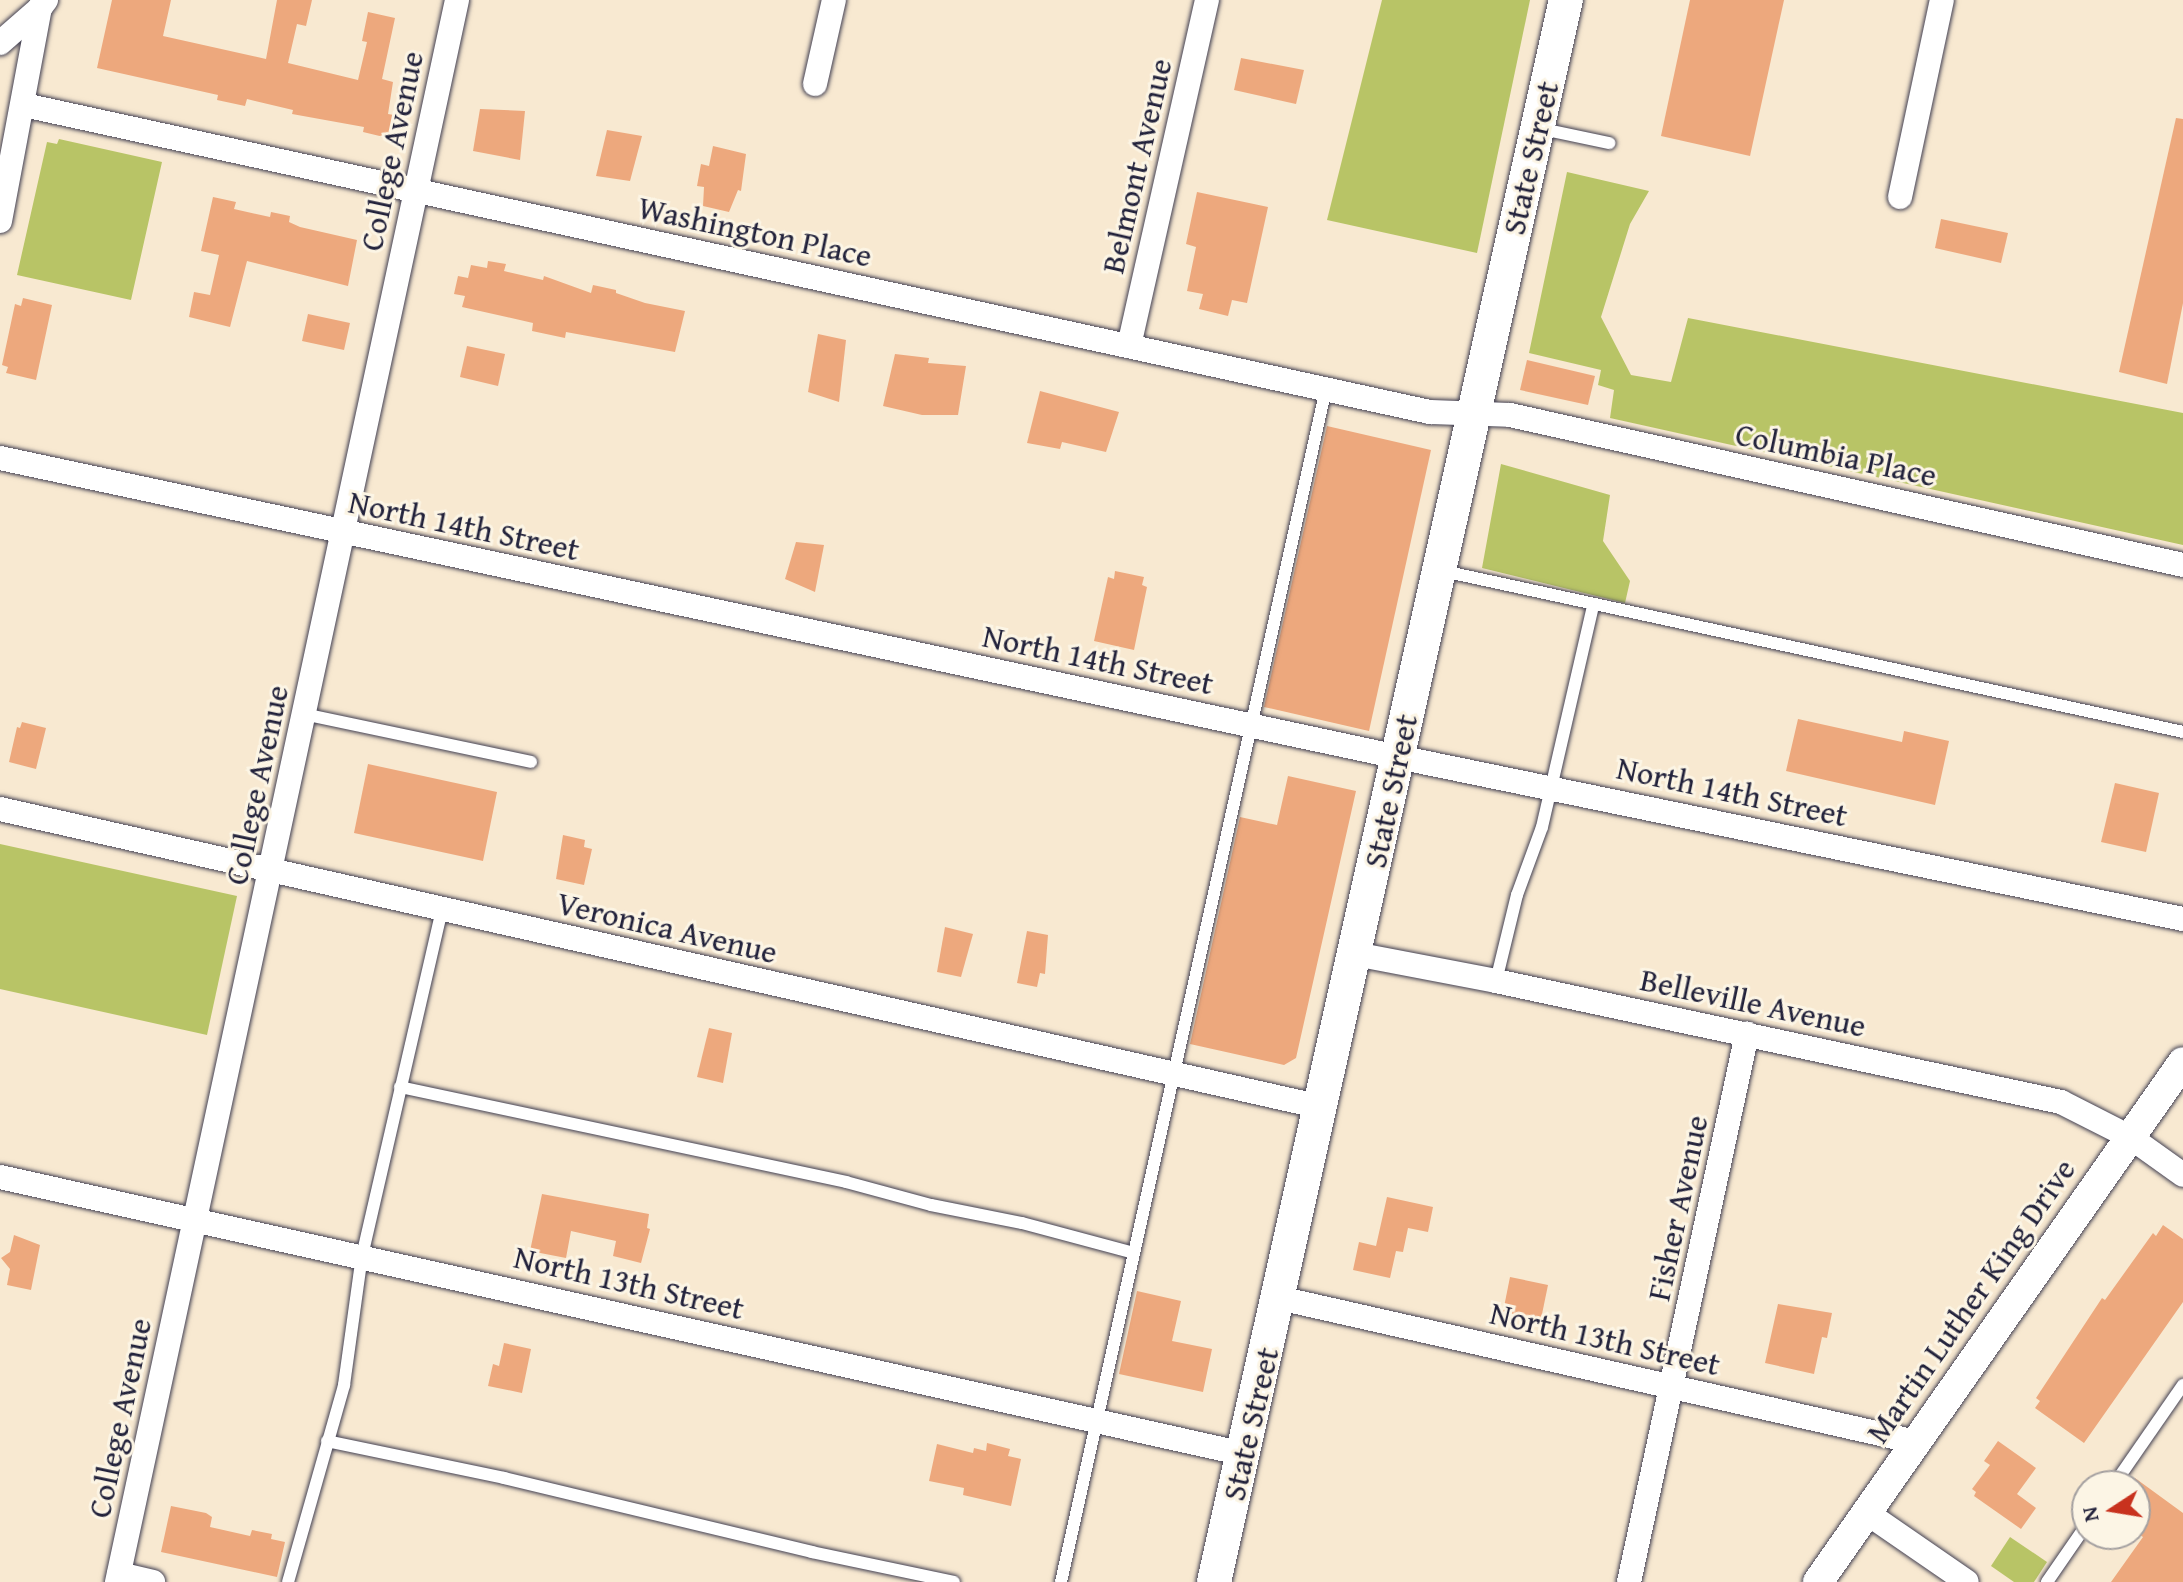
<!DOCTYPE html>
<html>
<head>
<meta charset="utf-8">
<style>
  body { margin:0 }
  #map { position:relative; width:2183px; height:1582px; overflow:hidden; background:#f8e9d1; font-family:"Gentium Book Plus",serif }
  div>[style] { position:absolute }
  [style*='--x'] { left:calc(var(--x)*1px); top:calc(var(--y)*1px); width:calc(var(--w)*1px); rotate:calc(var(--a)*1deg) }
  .green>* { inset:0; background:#b8c466 }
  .building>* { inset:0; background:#eda87d }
  .roads { filter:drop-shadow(0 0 2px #424052) drop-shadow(0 0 2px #424052) }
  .service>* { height:12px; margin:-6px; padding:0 6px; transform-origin:6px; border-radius:6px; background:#fff }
  .minor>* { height:24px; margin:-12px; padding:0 12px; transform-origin:12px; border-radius:12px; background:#fff }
  .tertiary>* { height:30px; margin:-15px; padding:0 15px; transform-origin:15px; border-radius:15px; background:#fff }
  .secondary>* { height:34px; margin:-17px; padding:0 17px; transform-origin:17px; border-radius:17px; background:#fff }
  span { translate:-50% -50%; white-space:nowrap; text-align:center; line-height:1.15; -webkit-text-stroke:6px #fcf5e5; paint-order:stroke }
  .street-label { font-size:32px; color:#22223b }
  .north { position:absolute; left:2071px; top:1470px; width:80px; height:80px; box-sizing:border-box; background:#fcf5e5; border:2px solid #a5a1a1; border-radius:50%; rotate:258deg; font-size:22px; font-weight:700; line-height:32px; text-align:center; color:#22223b }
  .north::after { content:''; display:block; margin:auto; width:28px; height:36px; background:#c8321e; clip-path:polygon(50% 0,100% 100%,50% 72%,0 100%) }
</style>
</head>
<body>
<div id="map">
  <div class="green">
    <div style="clip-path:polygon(1382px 0,1530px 0,1477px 253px,1327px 220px)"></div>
    <div style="clip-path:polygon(59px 139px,162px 162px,131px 300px,17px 275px,47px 142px,57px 144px)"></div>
    <div style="clip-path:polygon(1567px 172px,1649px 191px,1630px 224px,1601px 317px,1631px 375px,1671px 382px,1688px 318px,2183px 413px,2183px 545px,1610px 418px,1614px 390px,1598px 385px,1601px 370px,1529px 353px)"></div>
    <div style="clip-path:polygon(1501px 464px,1610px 495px,1603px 541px,1630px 581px,1625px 603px,1482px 568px)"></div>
    <div style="clip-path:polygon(0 844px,237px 896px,207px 1035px,0 989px)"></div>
    <div style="clip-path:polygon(2010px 1537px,2047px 1562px,2034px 1582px,2014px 1582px,1991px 1566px)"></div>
  </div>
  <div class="building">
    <div style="clip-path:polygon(112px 0,171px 0,163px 36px,266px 59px,277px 0,312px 0,306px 26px,297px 24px,288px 63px,358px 80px,367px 42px,362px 41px,368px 12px,395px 18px,382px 79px,393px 82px,388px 114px,394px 115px,388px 138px,363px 132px,364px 127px,292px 114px,293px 110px,247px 99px,245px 106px,217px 100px,218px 95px,97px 68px)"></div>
    <div style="clip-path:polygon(1690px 0,1784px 0,1750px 156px,1661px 136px)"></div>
    <div style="clip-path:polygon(1241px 58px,1304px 70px,1296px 104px,1234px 90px)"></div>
    <div style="clip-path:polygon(480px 109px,525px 111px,520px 160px,473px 151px)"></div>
    <div style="clip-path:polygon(2176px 118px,2183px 119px,2183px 303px,2167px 384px,2119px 372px)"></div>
    <div style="clip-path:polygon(607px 130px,642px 136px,630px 181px,596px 176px)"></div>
    <div style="clip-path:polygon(713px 146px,746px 154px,741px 191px,738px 190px,729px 212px,703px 206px,704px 187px,697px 186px,701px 164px,709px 166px)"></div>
    <div style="clip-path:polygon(1197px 192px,1268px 207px,1247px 303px,1232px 300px,1228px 316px,1199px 309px,1203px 294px,1187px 291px,1196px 247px,1186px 244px)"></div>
    <div style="clip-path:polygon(213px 197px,236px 202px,234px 209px,270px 217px,271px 212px,290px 216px,289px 222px,300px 227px,357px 240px,348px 286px,247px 261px,230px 327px,189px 317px,194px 292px,210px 295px,219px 255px,201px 251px)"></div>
    <div style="clip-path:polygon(1941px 219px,2008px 233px,2001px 263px,1935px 248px)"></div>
    <div style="clip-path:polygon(488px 261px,506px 264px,504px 271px,543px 280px,544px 276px,591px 293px,593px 285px,616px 290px,616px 293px,645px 303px,685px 311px,675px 352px,566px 332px,565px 338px,532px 331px,533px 323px,462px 307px,465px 296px,454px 294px,458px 276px,468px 278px,471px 265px,487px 268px)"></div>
    <div style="clip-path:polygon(23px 298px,52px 305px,36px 380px,6px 373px,8px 367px,2px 365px,15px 304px,21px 306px)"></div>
    <div style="clip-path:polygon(308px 314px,350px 323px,344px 350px,302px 341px)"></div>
    <div style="clip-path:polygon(818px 334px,846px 340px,839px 402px,808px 392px)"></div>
    <div style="clip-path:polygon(467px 346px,505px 354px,498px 386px,460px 377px)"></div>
    <div style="clip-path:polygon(895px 354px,929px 358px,928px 363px,966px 366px,958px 415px,922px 415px,883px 406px)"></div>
    <div style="clip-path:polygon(1527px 360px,1595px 376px,1588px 405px,1520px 390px)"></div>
    <div style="clip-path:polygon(1040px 391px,1119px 412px,1106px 452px,1062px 442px,1060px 449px,1027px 443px)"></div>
    <div style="clip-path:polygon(1327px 426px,1431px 450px,1369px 731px,1264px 707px)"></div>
    <div style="clip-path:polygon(796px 542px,824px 545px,815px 592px,785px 579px)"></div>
    <div style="clip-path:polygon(1115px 571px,1144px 577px,1142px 585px,1147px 587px,1134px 650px,1094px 641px,1108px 577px,1114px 579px)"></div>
    <div style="clip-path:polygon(1798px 719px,1902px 742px,1904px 731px,1949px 741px,1935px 805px,1786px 771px)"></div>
    <div style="clip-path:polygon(22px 722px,46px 728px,36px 769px,9px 762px,17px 727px,20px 728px)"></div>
    <div style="clip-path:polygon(368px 764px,497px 792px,483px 861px,354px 833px)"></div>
    <div style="clip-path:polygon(1288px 776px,1356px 791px,1296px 1058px,1284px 1065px,1190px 1044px,1240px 817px,1277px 825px)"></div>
    <div style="clip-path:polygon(2115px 783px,2159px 793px,2146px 852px,2101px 842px)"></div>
    <div style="clip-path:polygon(563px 835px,585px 840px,584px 847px,592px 849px,584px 885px,556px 879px)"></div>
    <div style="clip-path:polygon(945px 927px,973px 934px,961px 977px,937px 972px)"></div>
    <div style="clip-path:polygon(1027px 931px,1048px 935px,1045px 974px,1040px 973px,1037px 987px,1017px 983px)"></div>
    <div style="clip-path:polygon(709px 1028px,732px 1033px,723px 1083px,697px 1077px)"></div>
    <div style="clip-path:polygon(542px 1194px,649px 1214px,647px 1228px,650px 1229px,641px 1263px,613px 1256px,616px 1241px,571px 1231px,566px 1258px,530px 1251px)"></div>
    <div style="clip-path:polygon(1387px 1197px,1433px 1207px,1428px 1232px,1408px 1228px,1403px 1252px,1396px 1251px,1390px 1278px,1353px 1270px,1359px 1242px,1376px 1246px)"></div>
    <div style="clip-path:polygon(2163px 1225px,2183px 1239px,2183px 1302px,2084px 1443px,2035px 1408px,2040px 1401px,2036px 1398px,2102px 1298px,2105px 1300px,2153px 1233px,2156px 1236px)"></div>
    <div style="clip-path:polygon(14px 1235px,40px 1245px,31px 1290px,7px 1285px,10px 1269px,1px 1258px,10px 1252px)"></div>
    <div style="clip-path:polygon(1510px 1277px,1548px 1285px,1541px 1319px,1503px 1312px)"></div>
    <div style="clip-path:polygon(1137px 1291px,1181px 1301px,1172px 1341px,1212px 1349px,1203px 1392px,1119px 1374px)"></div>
    <div style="clip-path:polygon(1778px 1304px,1832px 1313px,1827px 1338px,1822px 1337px,1814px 1374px,1765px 1363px)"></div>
    <div style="clip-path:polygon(504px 1343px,531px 1349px,522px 1393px,488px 1386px,493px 1364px,499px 1366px)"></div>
    <div style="clip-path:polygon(1998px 1441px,2036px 1468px,2017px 1494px,2036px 1508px,2021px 1529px,1974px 1496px,1976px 1492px,1972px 1489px,1990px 1465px,1984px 1461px)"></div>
    <div style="clip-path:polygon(987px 1443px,1010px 1449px,1008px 1456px,1021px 1459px,1011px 1506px,963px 1495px,964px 1488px,929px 1481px,937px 1444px,973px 1453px,974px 1448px,986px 1451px)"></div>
    <div style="clip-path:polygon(2135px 1478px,2183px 1513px,2183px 1582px,2111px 1582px,2143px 1537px,2135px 1531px)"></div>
    <div style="clip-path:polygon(171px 1506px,206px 1513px,212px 1517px,210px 1527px,250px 1536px,252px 1530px,272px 1534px,271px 1539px,285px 1542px,277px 1577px,161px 1552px)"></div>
  </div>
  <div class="roads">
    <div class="service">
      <div style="--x:1538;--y:128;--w:73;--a:11.9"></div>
      <div style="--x:1443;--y:571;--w:757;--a:12.27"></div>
      <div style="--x:304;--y:714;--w:232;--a:11.9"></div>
      <div style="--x:1496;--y:981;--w:89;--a:-76.3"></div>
      <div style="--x:1517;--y:895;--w:72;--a:-69.8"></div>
      <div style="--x:1542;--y:827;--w:227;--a:-77"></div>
      <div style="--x:400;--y:1087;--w:456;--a:12"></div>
      <div style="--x:846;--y:1182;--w:88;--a:15.1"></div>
      <div style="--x:931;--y:1205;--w:93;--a:11.2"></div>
      <div style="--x:1022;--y:1223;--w:116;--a:15"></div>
      <div style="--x:327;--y:1441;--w:181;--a:11.8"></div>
      <div style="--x:504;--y:1478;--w:317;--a:13.5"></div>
      <div style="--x:812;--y:1552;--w:145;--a:11.9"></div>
      <div style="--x:2113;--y:1486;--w:123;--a:-55.3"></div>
      <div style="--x:288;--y:1582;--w:205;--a:-74.1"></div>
      <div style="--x:344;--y:1385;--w:130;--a:-82.1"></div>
      <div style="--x:362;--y:1256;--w:355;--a:-77"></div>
      <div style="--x:1061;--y:1582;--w:1222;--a:-77.48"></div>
      <div style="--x:2047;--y:1582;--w:70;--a:-55.4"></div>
    </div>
    <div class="minor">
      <div style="--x:0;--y:43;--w:53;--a:-41.2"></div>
      <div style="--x:815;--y:84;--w:86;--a:-77.3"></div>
      <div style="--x:24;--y:105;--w:1439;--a:12.32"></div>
      <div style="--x:1430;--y:412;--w:80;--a:2.1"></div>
      <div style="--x:1510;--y:415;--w:690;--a:12.56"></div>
      <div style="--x:1900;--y:197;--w:201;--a:-78"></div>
      <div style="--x:0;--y:221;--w:217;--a:-79.4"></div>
      <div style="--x:40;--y:8;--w:10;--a:-53"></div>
      <div style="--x:1129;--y:346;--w:355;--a:-77.3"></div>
      <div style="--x:0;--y:458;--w:1430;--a:12.07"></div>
      <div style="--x:1398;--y:757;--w:802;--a:11.66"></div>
      <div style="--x:0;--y:809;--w:1354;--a:12.71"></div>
      <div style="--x:1355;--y:954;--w:144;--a:10.8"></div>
      <div style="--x:1496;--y:981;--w:578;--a:12.09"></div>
      <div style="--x:2061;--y:1102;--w:77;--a:26.9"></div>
      <div style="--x:2130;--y:1137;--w:65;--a:35.6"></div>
      <div style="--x:0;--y:1177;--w:1274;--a:12.55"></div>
      <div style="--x:1279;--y:1298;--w:653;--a:12.74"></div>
      <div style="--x:1867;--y:1513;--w:121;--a:34.6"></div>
      <div style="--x:119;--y:1574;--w:35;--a:13"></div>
      <div style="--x:117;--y:1582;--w:1618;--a:-77.87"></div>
      <div style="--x:1629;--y:1582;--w:561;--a:-77.85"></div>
    </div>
    <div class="tertiary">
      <div style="--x:1818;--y:1582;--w:635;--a:-54.93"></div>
    </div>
    <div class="secondary">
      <div style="--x:1214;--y:1582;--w:1621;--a:-77.46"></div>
    </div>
  </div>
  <div class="street-label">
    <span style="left:392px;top:151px;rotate:-78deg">College Avenue</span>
    <span style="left:1531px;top:158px;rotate:-77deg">State Street</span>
    <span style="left:1137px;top:166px;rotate:-77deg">Belmont Avenue</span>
    <span style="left:755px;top:232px;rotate:12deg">Washington Place</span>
    <span style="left:1836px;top:455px;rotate:12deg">Columbia Place</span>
    <span style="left:464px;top:526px;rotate:12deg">North 14th Street</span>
    <span style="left:1098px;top:660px;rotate:12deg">North 14th Street</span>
    <span style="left:257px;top:785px;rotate:-78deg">College Avenue</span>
    <span style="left:1391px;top:791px;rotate:-78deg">State Street</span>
    <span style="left:1732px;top:792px;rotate:12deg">North 14th Street</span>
    <span style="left:667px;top:928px;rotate:13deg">Veronica Avenue</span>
    <span style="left:1753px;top:1003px;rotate:12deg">Belleville Avenue</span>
    <span style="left:1678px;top:1208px;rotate:-78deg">Fisher Avenue</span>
    <span style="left:629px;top:1283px;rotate:13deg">North 13th Street</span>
    <span style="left:1971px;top:1301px;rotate:-55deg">Martin Luther King Drive</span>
    <span style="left:1605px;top:1339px;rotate:13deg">North 13th Street</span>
    <span style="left:120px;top:1418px;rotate:-78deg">College Avenue</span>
    <span style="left:1251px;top:1424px;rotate:-77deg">State Street</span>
  </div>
  <div class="north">N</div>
</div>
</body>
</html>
